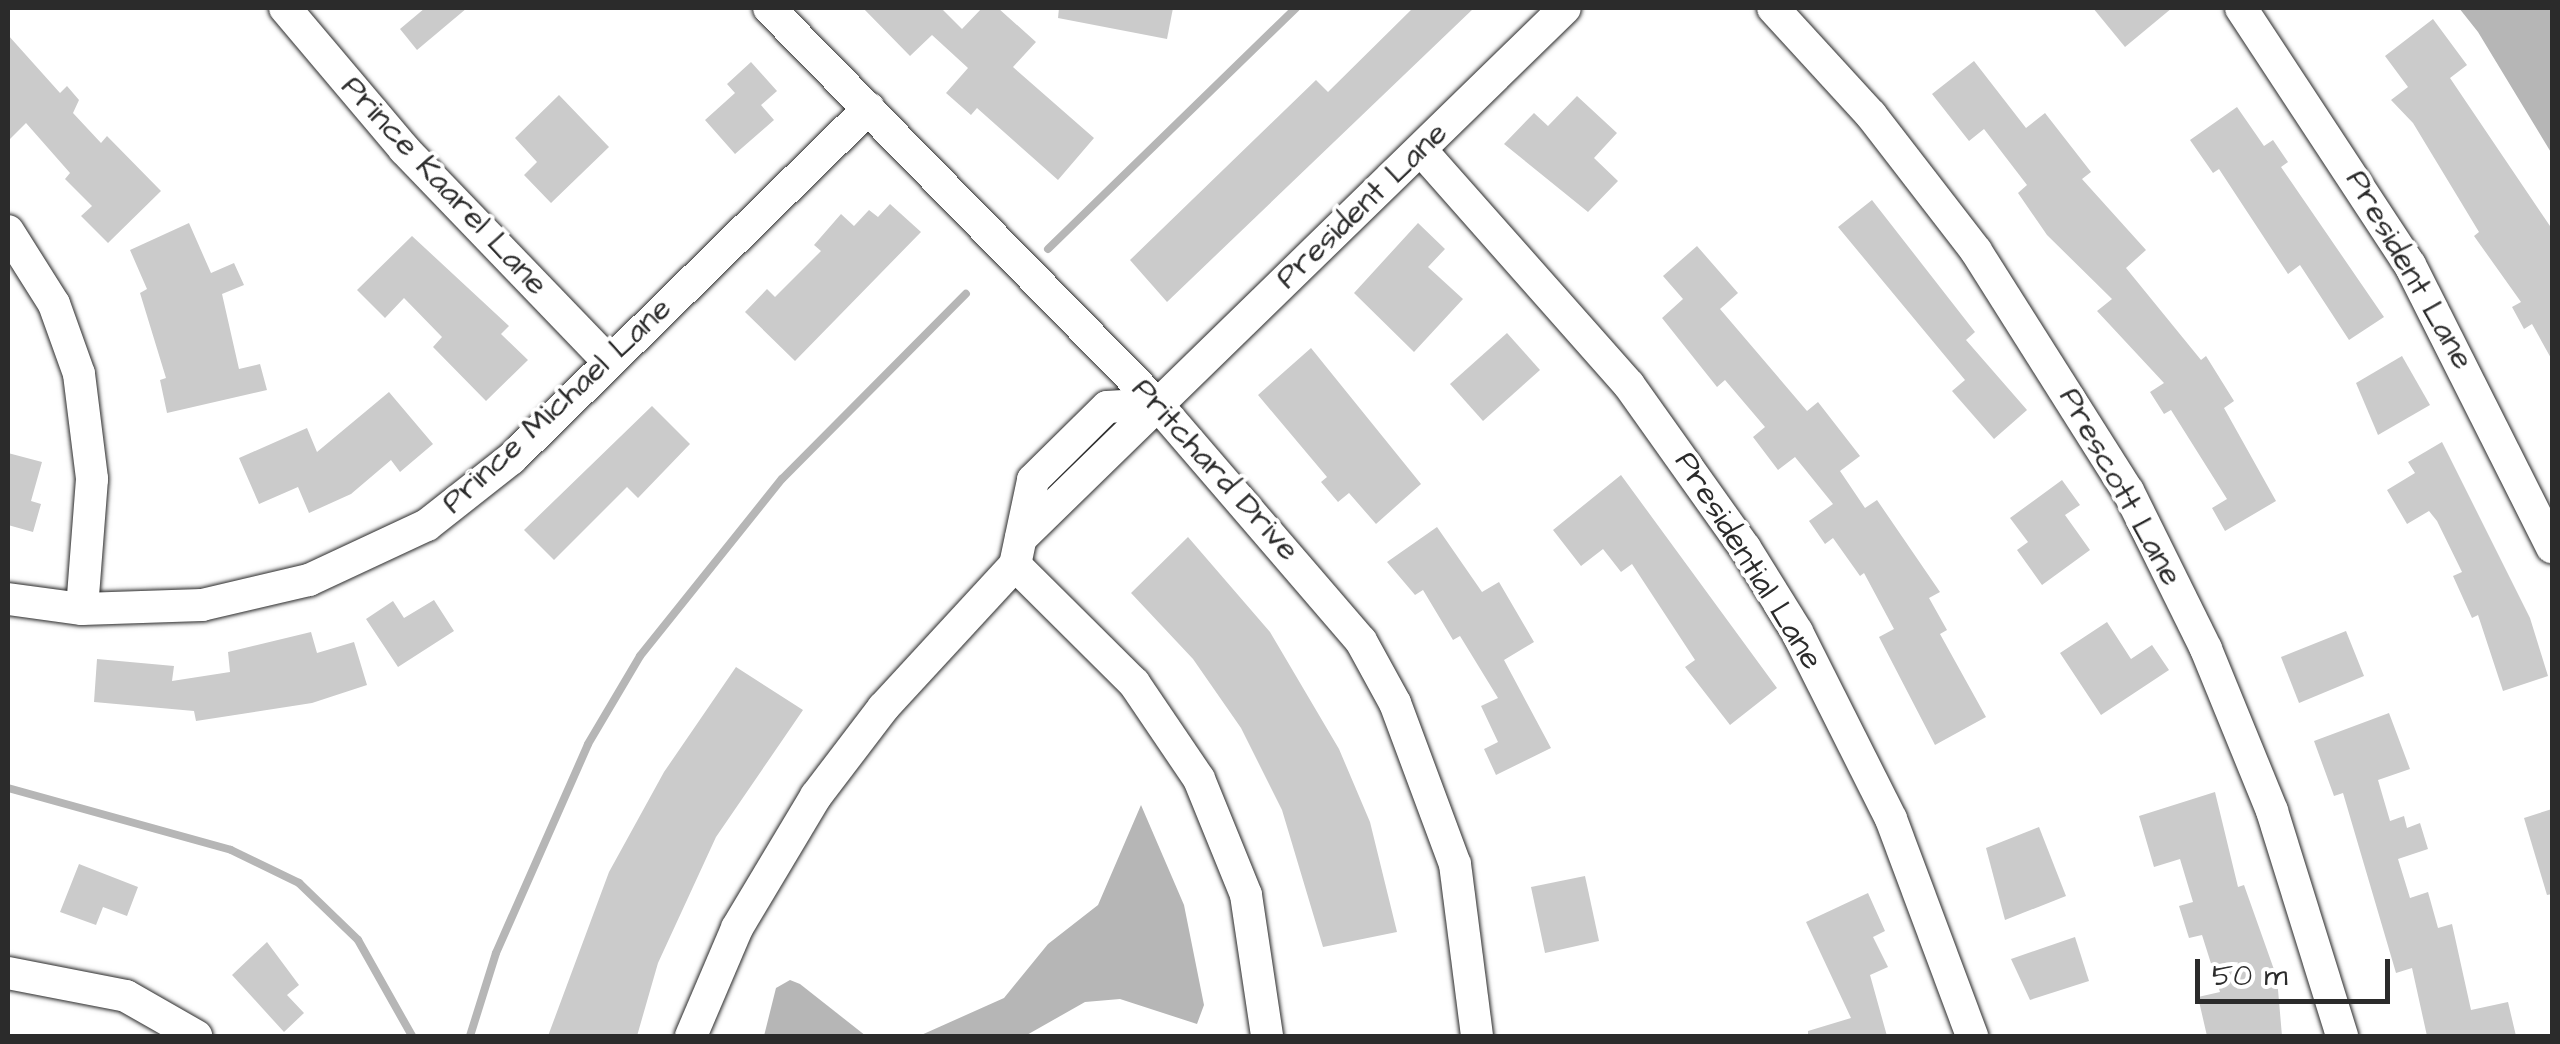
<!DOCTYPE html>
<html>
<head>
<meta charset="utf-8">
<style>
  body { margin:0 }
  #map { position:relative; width:2560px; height:1044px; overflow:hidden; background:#fff; font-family:"Architects Daughter",sans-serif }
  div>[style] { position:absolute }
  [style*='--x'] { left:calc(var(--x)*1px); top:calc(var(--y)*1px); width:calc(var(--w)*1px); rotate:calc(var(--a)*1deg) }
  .water>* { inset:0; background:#b6b6b6 }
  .stream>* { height:8px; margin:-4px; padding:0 4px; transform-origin:4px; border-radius:4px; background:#b6b6b6 }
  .building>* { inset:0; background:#cbcbcb }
  .roads { filter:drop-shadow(0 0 2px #2b2b2b) drop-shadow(0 0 2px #2b2b2b) }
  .minor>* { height:32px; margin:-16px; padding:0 16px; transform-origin:16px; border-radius:16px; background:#fff }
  span { translate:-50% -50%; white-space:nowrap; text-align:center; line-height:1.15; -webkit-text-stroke:8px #fff; paint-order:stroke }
  .street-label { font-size:32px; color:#2b2b2b }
  .frame { position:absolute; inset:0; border:10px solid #2b2b2b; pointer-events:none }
  .scale { position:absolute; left:2195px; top:959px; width:195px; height:45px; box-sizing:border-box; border:5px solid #2b2b2b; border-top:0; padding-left:12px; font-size:30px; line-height:35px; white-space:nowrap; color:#2b2b2b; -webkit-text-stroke:8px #fff; paint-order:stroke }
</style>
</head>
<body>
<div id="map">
  <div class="water">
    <div style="clip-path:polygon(2459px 8px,2552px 8px,2552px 154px,2478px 32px)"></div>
    <div style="clip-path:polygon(1141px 805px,1184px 905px,1204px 1005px,1197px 1024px,1120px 999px,1085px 1002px,1025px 1036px,919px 1036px,1004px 998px,1048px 944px,1098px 905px)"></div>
    <div style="clip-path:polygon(790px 980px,800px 984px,866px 1036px,764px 1036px,776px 988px)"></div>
  </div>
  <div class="stream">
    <div style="--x:1048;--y:249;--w:346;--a:-44.2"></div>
    <div style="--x:8;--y:788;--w:231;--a:15.5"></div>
    <div style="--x:231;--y:850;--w:76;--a:25.9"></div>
    <div style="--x:299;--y:883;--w:82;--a:44"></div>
    <div style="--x:358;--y:940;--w:110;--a:60.6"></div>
    <div style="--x:470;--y:1036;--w:87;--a:-72.6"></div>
    <div style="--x:496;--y:953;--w:228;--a:-66.2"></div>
    <div style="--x:588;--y:744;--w:102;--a:-59.4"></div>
    <div style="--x:640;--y:656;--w:227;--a:-51.3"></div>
    <div style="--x:782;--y:479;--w:261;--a:-45.2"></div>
  </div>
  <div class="building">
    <div style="clip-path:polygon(425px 8px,467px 8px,417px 50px,400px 29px)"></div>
    <div style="clip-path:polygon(863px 8px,941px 8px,962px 29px,982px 8px,998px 8px,1036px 42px,1013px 67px,1094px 138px,1058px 180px,977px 108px,971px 115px,946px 93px,968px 68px,932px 35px,910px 56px)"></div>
    <div style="clip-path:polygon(1059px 8px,1173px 8px,1167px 39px,1058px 18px)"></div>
    <div style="clip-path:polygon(1413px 8px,1474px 8px,1167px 302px,1130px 260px,1316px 80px,1328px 92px)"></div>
    <div style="clip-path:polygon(2093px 8px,2172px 8px,2125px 47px)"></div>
    <div style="clip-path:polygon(2433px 19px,2467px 65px,2450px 78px,2552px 229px,2552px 360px,2532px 324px,2524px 329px,2512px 307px,2521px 302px,2474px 236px,2479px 232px,2413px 123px,2391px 100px,2408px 87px,2385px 56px)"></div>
    <div style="clip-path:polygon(8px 35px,60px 93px,67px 86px,79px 100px,73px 113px,101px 143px,107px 136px,161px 191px,108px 243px,81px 216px,92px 206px,65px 179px,70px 173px,26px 123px,8px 141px)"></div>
    <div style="clip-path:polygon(1974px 61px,2026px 128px,2045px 113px,2091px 172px,2082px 179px,2146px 250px,2126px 268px,2201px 360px,2206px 356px,2234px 401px,2224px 408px,2276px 501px,2225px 531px,2212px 508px,2227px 499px,2171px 410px,2164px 414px,2150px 392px,2164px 383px,2097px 311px,2112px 299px,2047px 235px,2018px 193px,2027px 185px,1984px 129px,1969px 141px,1932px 94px)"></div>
    <div style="clip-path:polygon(751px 62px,777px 91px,761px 105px,774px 120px,735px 154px,705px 120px,735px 93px,727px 84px)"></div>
    <div style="clip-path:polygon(559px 95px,609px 147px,551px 203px,524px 175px,537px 162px,515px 138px)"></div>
    <div style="clip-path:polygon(1577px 96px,1617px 133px,1594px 158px,1618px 181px,1588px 212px,1504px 144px,1534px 113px,1548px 126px)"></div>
    <div style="clip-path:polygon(2237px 107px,2264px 146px,2273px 140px,2288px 162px,2281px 167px,2384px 317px,2349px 340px,2300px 265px,2288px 274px,2219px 169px,2213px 173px,2190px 140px)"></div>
    <div style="clip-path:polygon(1872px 200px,1975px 332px,1966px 340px,2027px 410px,1994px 439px,1952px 391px,1965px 380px,1838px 227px)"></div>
    <div style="clip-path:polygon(890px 204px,921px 232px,795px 361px,745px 312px,767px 289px,775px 297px,821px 251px,814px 245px,841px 214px,854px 226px,869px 210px,878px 217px)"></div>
    <div style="clip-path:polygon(189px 223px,211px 273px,234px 263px,244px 285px,222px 294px,239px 369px,260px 364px,267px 390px,167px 413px,160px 380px,166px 378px,140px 293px,147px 289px,130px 250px)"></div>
    <div style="clip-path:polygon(1418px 223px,1445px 249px,1428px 267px,1463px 299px,1414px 352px,1354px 293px)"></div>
    <div style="clip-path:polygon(412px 236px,509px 326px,501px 334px,528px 360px,486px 401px,433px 347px,442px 337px,404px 298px,385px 318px,357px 290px)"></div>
    <div style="clip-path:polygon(1697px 246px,1738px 293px,1720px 309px,1807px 411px,1818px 402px,1860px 456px,1840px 471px,1865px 508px,1877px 500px,1940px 592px,1929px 598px,1947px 630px,1940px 634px,1986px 717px,1935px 745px,1879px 637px,1894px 629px,1864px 573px,1860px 576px,1833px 538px,1825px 544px,1809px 521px,1833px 504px,1795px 457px,1778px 470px,1753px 437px,1765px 427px,1725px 380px,1717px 387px,1662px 318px,1683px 299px,1663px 276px)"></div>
    <div style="clip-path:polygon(1507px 333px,1540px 370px,1483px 421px,1450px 384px)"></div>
    <div style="clip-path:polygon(1311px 348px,1421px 484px,1376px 524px,1349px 493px,1338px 502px,1321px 482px,1327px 477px,1258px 395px)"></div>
    <div style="clip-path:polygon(2402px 356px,2430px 405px,2378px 435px,2356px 383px)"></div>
    <div style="clip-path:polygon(389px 392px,433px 444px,400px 472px,391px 460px,351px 494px,309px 513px,298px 487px,259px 504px,239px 458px,307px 428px,317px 452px)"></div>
    <div style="clip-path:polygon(652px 406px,690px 444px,638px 498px,627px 487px,554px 560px,524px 530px)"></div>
    <div style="clip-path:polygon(2442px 442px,2530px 618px,2548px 676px,2503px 691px,2478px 615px,2472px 618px,2453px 576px,2462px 572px,2437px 521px,2429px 511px,2407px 524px,2387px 490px,2415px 473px,2408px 462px)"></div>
    <div style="clip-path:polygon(8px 453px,42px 462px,31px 501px,41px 504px,33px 532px,8px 525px)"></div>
    <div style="clip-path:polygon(1621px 475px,1777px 688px,1730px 725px,1685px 667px,1695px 660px,1632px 564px,1621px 572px,1603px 549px,1581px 566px,1553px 530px)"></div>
    <div style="clip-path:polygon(2062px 480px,2080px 505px,2065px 515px,2090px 550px,2042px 585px,2017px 550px,2028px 542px,2010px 518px)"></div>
    <div style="clip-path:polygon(1437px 527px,1482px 592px,1499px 582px,1534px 642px,1504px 660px,1551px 748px,1496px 775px,1484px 749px,1498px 742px,1481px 706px,1498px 698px,1460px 636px,1453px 640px,1423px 590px,1415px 595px,1387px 562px)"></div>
    <div style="clip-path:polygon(1188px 537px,1270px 632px,1339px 749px,1370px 822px,1397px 932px,1323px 947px,1282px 810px,1241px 728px,1193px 659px,1131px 593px)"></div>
    <div style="clip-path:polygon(434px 600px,454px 631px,398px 667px,366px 619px,393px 601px,404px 618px)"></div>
    <div style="clip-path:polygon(2107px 622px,2131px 659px,2152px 645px,2169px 670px,2101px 715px,2060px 653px)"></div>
    <div style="clip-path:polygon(2346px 631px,2364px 676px,2299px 703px,2281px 657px)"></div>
    <div style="clip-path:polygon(311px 632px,317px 653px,354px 642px,367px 685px,312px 703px,196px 721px,194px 711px,94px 702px,97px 659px,174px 666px,172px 681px,230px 672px,228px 652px)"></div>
    <div style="clip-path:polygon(736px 667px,803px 710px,716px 837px,658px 963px,637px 1036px,548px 1036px,609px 872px,664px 772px)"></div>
    <div style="clip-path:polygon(2389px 713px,2410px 769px,2378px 780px,2390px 821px,2404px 816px,2407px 828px,2420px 823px,2428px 849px,2398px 859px,2410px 898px,2428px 892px,2438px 928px,2452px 924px,2471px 1010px,2508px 1002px,2516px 1036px,2427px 1036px,2412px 968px,2396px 973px,2343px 793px,2334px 796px,2314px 741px)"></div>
    <div style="clip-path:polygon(2215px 792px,2238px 887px,2244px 885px,2277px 978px,2282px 1036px,2207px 1036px,2198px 997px,2220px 992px,2202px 935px,2189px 938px,2179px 906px,2193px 902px,2180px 859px,2154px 867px,2139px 816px)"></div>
    <div style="clip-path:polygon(2552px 809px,2552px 894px,2547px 895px,2524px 818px)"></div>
    <div style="clip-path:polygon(2039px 827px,2066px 896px,2005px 920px,1986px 848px)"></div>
    <div style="clip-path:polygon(79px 864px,138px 887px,127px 916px,103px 907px,96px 925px,60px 912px)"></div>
    <div style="clip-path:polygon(1585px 876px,1599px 941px,1545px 953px,1531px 887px)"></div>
    <div style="clip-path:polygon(1868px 893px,1885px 931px,1873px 937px,1888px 967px,1870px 975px,1887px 1036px,1808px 1036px,1808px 1031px,1851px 1018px,1806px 922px)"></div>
    <div style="clip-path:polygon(2075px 937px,2089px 981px,2030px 1000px,2011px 959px)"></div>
    <div style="clip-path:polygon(267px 942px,299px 985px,287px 995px,304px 1013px,284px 1032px,232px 975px)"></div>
  </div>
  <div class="roads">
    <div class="minor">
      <div style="--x:285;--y:8;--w:185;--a:49.8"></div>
      <div style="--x:404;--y:149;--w:294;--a:46.1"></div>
      <div style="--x:769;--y:8;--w:554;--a:45.58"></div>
      <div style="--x:1157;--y:404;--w:313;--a:49.3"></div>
      <div style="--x:1361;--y:641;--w:71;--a:61.3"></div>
      <div style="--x:1395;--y:703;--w:172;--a:69.6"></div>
      <div style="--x:1455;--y:864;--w:173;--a:82.7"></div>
      <div style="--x:1773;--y:8;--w:145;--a:47.5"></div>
      <div style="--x:1871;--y:115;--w:172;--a:52.3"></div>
      <div style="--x:1976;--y:251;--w:284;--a:57.7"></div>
      <div style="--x:2128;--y:491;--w:176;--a:63.7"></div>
      <div style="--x:2206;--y:649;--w:175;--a:67.8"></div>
      <div style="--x:2272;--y:811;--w:236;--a:72.7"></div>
      <div style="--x:2241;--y:8;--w:308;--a:56.7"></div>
      <div style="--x:2410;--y:265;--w:316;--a:63.3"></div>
      <div style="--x:1421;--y:150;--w:314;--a:48.5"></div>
      <div style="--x:1629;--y:385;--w:200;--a:54.6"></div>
      <div style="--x:1745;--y:548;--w:99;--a:58.2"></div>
      <div style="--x:1797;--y:632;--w:209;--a:63.3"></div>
      <div style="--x:1891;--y:819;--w:232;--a:69.5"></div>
      <div style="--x:8;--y:231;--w:86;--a:57.8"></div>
      <div style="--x:54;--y:304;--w:74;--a:70.3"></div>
      <div style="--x:79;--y:374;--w:106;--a:82.9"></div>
      <div style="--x:92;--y:479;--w:130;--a:94.4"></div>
      <div style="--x:1021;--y:538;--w:759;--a:-44.25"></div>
      <div style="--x:1015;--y:565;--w:168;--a:44.8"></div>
      <div style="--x:1134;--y:683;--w:116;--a:55.9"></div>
      <div style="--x:1199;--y:779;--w:125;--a:67.9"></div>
      <div style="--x:1246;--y:895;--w:143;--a:81.5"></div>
      <div style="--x:8;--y:599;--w:75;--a:7.7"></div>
      <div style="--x:82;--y:609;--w:120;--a:-1.9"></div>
      <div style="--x:202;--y:605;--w:110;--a:-13.2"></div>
      <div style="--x:309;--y:580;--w:130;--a:-25"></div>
      <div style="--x:427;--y:525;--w:107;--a:-38.2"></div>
      <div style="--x:511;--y:459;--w:501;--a:-44.43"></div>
      <div style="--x:8;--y:973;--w:120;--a:11"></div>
      <div style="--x:126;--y:996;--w:81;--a:29.7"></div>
      <div style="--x:691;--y:1036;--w:117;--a:-66.9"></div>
      <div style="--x:737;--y:928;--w:154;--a:-59.1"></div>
      <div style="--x:816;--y:796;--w:111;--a:-52.7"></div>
      <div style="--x:883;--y:708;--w:195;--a:-47.3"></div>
      <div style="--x:1015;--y:565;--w:87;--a:-78"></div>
      <div style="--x:1033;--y:480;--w:104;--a:-44.6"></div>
      <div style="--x:1107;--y:407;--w:50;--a:-3.4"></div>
    </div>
  </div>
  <div class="street-label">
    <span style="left:444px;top:186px;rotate:47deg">Prince Kaarel Lane</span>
    <span style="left:1362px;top:206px;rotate:-44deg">President Lane</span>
    <span style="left:2409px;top:270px;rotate:60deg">President Lane</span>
    <span style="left:557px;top:406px;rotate:-43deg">Prince Michael Lane</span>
    <span style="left:1215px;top:470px;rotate:48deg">Pritchard Drive</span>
    <span style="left:2120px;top:487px;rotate:61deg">Prescott Lane</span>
    <span style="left:1748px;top:561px;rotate:58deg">Presidential Lane</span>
  </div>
  <div class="frame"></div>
  <div class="scale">50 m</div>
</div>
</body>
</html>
